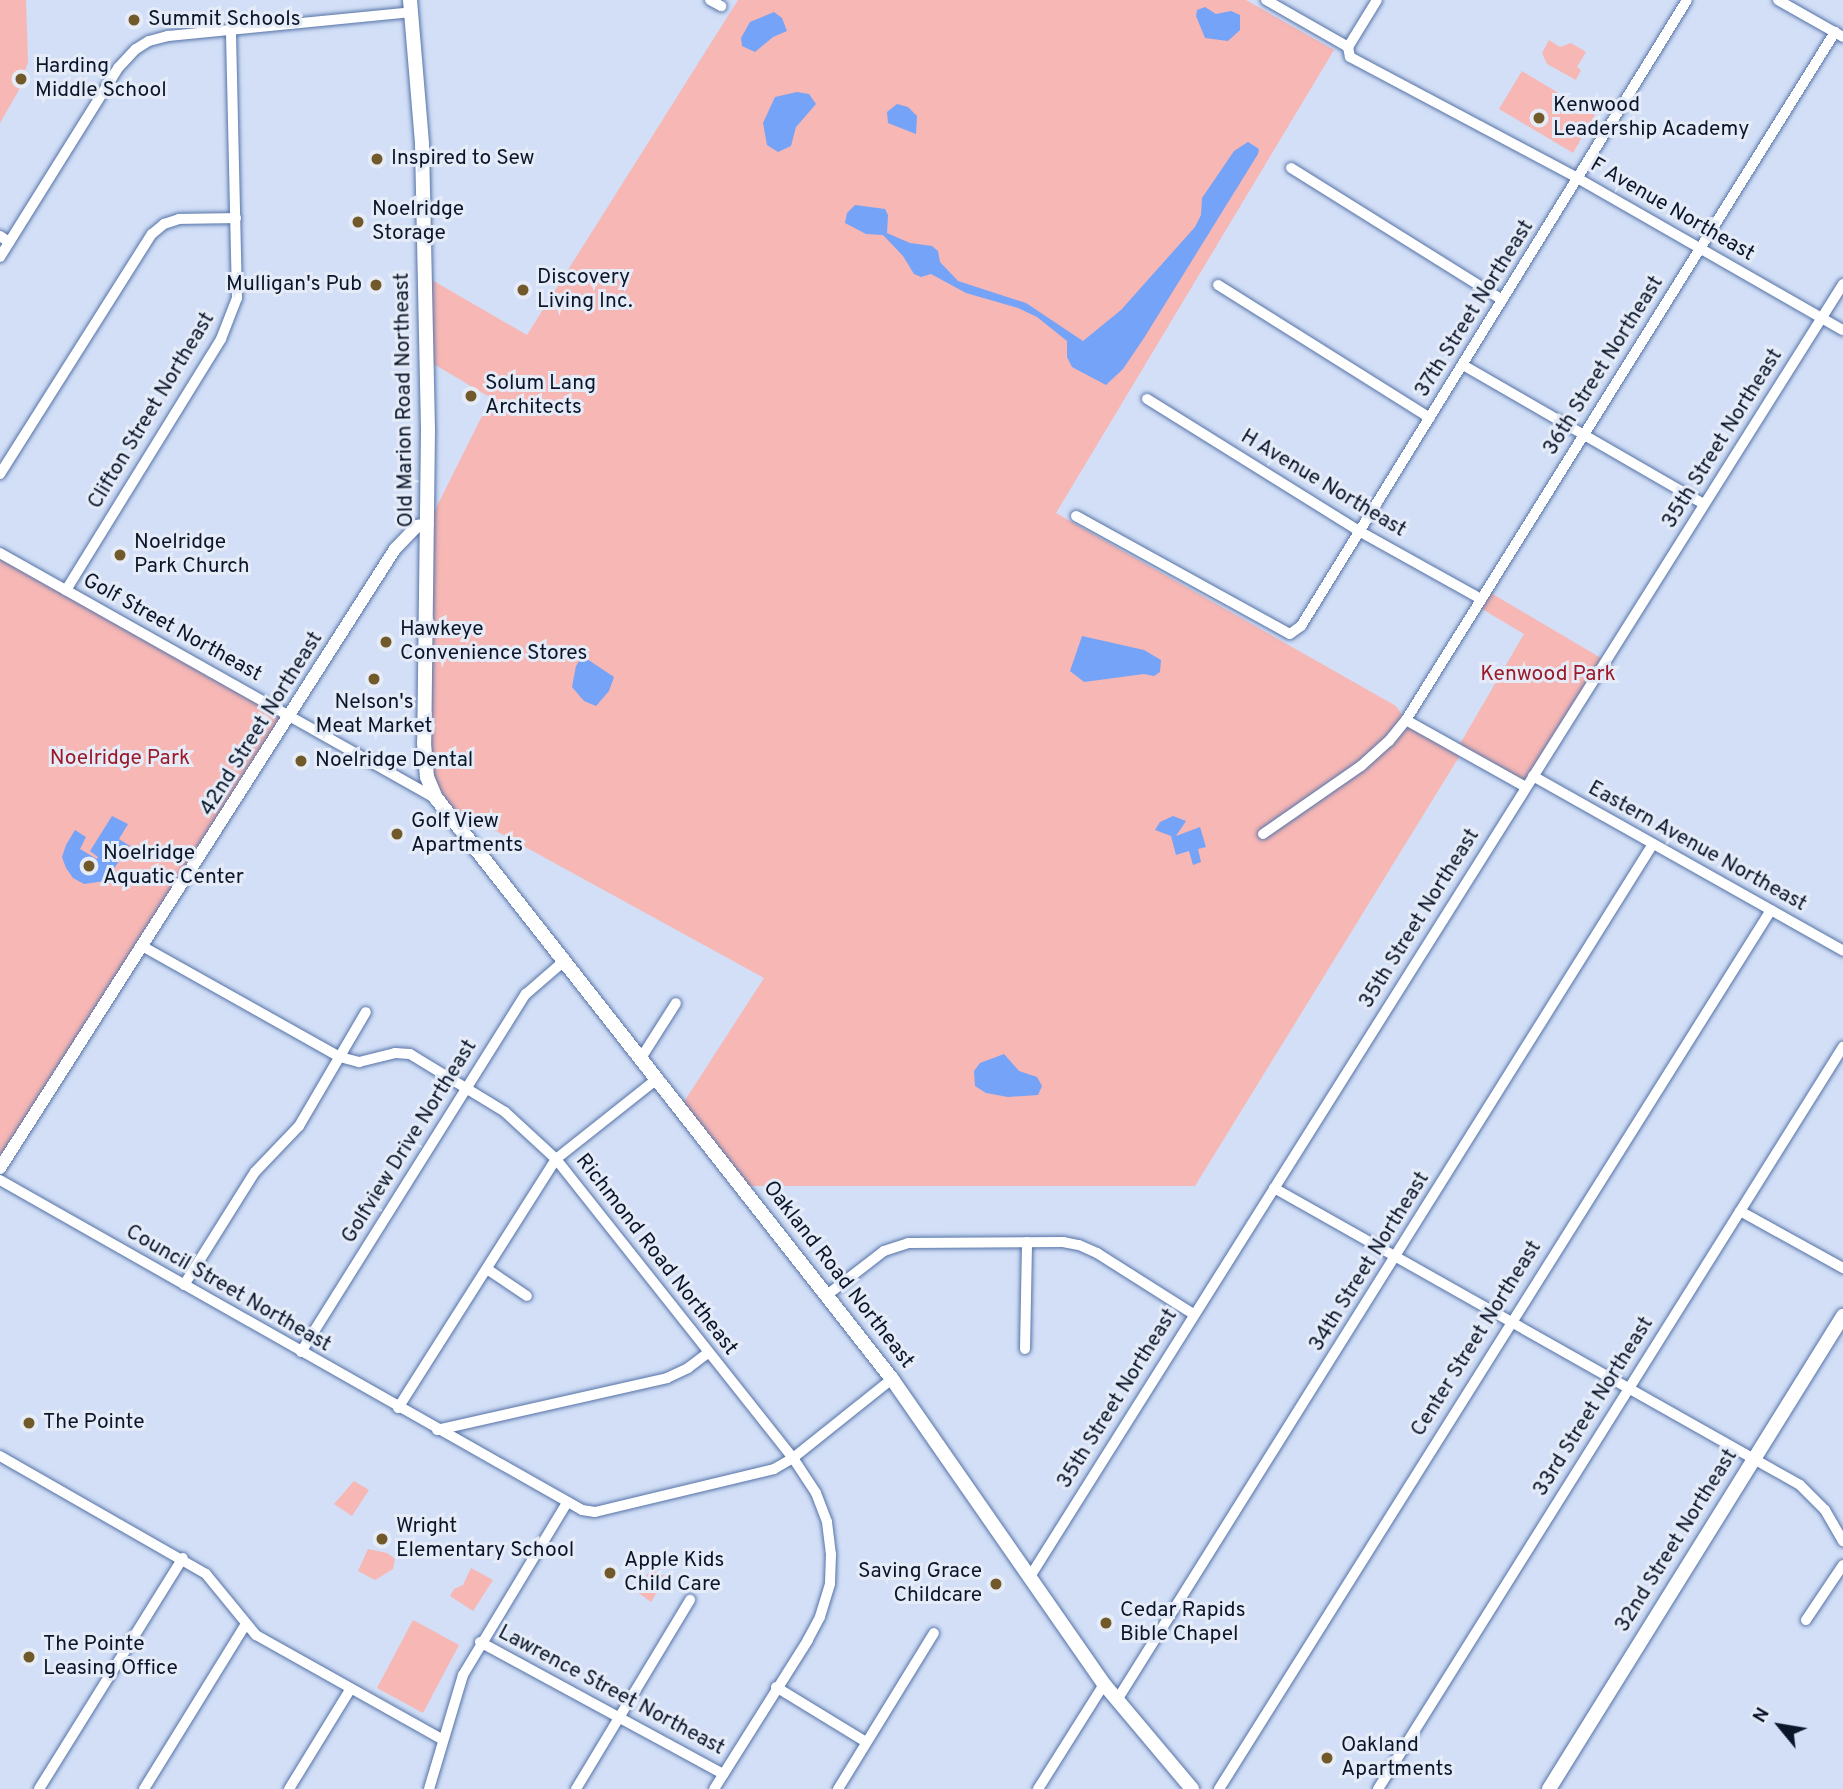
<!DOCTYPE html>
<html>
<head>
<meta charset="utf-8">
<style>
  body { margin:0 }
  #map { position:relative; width:1843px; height:1789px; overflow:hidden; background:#d2dff7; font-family:Overpass,sans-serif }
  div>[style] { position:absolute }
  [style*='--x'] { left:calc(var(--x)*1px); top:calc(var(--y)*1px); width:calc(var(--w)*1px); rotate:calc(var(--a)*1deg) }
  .green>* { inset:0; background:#f6b7b5 }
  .water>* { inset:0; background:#74a3f7 }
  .roads { filter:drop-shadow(0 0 2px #5673a7) drop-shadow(0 0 2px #5673a7) }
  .minor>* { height:10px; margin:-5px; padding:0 5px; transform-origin:5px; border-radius:5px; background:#fff }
  .tertiary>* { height:12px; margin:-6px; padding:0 6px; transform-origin:6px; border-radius:6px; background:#fff }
  .secondary>* { height:14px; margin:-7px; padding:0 7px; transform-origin:7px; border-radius:7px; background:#fff }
  .dots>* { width:19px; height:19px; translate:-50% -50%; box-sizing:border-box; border:4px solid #e5ecf8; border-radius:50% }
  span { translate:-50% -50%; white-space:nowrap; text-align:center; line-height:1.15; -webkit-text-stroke:6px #e5ecf8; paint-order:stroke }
  .poi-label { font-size:21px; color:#0b162b }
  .left { translate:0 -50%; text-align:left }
  .right { translate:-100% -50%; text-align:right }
  .street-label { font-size:21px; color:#0b162b }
  .park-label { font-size:21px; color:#9b1928 }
  .north { position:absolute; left:1745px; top:1691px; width:70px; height:70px; -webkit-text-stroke:5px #e5ecf8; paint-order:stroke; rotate:300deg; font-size:19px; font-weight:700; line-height:28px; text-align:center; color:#0b162b }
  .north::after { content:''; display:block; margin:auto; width:24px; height:32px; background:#0b162b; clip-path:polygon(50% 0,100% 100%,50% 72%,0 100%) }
</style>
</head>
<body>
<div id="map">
  <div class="green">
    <div style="clip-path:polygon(0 0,26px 0,28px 62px,19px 90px,0 123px)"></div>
    <div style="clip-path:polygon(738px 0,1246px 0,1334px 50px,1056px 513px,1396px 706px,1406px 720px,1457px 749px,1524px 634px,1477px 606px,1486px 590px,1606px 661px,1526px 787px,1462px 752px,1195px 1186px,749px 1186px,680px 1108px,764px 978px,436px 798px,427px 777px,428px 524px,491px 398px,427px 360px,425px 276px,527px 335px)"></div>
    <div style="clip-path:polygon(1549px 40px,1560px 47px,1571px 43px,1586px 52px,1577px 67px,1581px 70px,1576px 80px,1547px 64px,1542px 53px)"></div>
    <div style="clip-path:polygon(1522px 71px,1595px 115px,1573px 153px,1499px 109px)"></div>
    <div style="clip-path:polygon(0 553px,290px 716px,0 1168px)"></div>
    <div style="clip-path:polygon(354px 1481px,369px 1490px,352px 1516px,334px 1504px)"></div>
    <div style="clip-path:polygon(368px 1549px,387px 1553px,395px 1559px,393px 1569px,375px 1580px,358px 1571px)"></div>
    <div style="clip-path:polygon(471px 1568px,493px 1580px,473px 1611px,450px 1596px,454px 1589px,463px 1585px)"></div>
    <div style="clip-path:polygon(651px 1568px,666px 1577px,651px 1602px,637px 1592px)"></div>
    <div style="clip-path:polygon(413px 1620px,459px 1645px,423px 1713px,377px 1688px)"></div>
  </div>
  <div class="water">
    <div style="clip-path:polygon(1205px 7px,1216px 14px,1231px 11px,1240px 15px,1240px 30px,1228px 41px,1205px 38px,1196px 16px,1197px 10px)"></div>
    <div style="clip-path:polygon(774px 12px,782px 18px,787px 31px,773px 37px,755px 52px,742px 46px,741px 38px,750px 22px)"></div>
    <div style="clip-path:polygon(797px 92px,809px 94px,816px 104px,796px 127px,791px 146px,778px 152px,767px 145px,763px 123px,775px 97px)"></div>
    <div style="clip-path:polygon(897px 104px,908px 107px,917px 116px,916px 134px,888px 123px,887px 112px)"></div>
    <div style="clip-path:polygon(1248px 142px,1259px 149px,1258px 154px,1144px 338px,1123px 369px,1106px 385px,1072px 367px,1067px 357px,1067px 341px,1037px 317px,1018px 308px,966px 293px,931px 274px,921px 277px,914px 274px,903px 256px,883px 235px,866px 234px,845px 223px,847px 213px,855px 205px,885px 209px,888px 215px,887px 233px,910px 243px,932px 246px,938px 251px,940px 262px,958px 281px,1026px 303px,1083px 341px,1121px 310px,1195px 227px,1201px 215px,1202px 198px,1234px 151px)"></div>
    <div style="clip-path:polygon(1082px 636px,1144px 650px,1161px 660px,1160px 672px,1154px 676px,1144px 674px,1084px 682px,1070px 671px)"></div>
    <div style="clip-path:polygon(581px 658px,587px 659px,614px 677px,609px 691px,596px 706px,584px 701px,572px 687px,576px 666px)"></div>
    <div style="clip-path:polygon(112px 816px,128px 824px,119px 839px,130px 846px,105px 881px,84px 884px,73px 878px,66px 868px,62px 857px,66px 845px,75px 830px,86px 837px,80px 849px,97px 859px,98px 857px,90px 851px)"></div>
    <div style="clip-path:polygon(1173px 816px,1186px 821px,1176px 836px,1200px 827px,1206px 847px,1198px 849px,1201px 862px,1193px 865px,1189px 851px,1176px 855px,1171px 836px,1155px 830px,1160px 822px)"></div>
    <div style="clip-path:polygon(1004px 1054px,1019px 1071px,1037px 1077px,1042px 1086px,1038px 1095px,1008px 1097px,986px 1093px,975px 1086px,974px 1071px,980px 1063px)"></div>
  </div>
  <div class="roads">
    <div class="minor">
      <div style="--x:710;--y:0;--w:13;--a:29"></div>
      <div style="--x:1266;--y:0;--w:95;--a:29.8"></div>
      <div style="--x:1348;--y:47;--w:10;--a:79"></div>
      <div style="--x:1350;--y:57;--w:259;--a:28"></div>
      <div style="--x:1579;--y:179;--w:304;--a:29.8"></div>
      <div style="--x:1778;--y:0;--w:75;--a:29.6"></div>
      <div style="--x:1348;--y:47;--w:55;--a:-58.3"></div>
      <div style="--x:1291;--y:168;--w:249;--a:32"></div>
      <div style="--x:0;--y:236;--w:11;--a:34"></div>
      <div style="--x:0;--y:257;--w:223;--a:-58"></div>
      <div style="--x:118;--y:68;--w:26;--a:-47"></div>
      <div style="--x:136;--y:49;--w:15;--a:-32"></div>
      <div style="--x:149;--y:41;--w:20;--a:-15"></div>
      <div style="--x:168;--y:36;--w:245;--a:-5.6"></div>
      <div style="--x:1218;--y:285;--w:250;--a:32.1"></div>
      <div style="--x:1463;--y:365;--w:278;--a:30"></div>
      <div style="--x:1147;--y:399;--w:250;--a:31.9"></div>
      <div style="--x:1359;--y:531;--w:140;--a:29.1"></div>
      <div style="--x:0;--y:474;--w:284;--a:-57.7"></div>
      <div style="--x:152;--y:234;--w:16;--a:-40"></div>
      <div style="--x:164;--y:224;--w:16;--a:-18"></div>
      <div style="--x:179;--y:219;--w:57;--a:-1"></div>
      <div style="--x:1076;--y:516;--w:244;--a:28.9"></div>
      <div style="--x:1290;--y:634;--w:14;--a:-36"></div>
      <div style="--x:1301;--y:626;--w:735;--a:-58.34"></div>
      <div style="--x:0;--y:553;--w:499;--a:29.4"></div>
      <div style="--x:66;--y:590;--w:295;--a:-58.3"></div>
      <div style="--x:221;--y:339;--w:44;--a:-68.7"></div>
      <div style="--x:237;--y:298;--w:268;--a:-91.3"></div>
      <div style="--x:1406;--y:720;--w:137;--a:29.2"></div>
      <div style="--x:1533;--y:776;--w:356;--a:29.4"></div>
      <div style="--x:1263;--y:834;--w:119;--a:-34.8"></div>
      <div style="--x:1361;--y:766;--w:38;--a:-42"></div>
      <div style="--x:1389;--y:741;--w:27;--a:-51"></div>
      <div style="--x:1406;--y:720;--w:811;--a:-58.05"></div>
      <div style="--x:142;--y:946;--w:227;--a:29.3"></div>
      <div style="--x:340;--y:1057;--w:20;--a:15"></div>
      <div style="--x:359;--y:1062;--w:37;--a:-14"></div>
      <div style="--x:395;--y:1053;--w:15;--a:4"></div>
      <div style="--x:410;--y:1054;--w:111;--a:31.4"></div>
      <div style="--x:505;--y:1112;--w:69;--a:42.7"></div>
      <div style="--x:556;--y:1159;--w:382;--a:51.6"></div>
      <div style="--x:793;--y:1458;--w:42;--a:56.7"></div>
      <div style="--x:816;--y:1493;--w:31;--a:69"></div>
      <div style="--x:827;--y:1522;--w:32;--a:83"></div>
      <div style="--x:831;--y:1554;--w:30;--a:92"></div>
      <div style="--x:830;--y:1584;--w:34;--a:107"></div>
      <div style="--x:820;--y:1617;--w:26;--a:118"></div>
      <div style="--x:808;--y:1640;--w:176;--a:122.2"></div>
      <div style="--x:641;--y:1058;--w:65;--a:-57.5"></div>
      <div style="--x:0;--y:1180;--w:669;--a:29.55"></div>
      <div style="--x:582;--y:1510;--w:13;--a:9"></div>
      <div style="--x:595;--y:1512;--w:184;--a:-13.5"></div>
      <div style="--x:774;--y:1469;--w:22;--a:-30"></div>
      <div style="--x:793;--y:1458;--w:127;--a:-38.6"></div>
      <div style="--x:1274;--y:1188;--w:604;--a:29.45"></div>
      <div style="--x:1800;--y:1485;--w:35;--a:45"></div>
      <div style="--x:1825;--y:1510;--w:36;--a:60"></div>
      <div style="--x:1740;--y:1211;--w:118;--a:29"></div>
      <div style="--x:487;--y:1269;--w:48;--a:34"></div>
      <div style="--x:184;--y:1285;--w:133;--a:-57.9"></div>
      <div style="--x:255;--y:1172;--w:64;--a:-46.3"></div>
      <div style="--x:299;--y:1126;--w:132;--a:-59.6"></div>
      <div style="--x:827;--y:1295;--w:72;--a:-37.7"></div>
      <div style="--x:884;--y:1251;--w:25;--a:-18"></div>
      <div style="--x:908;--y:1243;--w:155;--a:-0.4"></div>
      <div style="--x:1063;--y:1242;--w:16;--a:11"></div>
      <div style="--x:1079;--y:1245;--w:20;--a:24"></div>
      <div style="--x:1097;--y:1253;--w:114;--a:32.4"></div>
      <div style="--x:1025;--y:1349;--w:107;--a:-88.9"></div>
      <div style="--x:301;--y:1352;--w:423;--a:-57.9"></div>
      <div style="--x:526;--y:994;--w:49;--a:-40.9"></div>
      <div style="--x:398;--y:1408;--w:295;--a:-57.6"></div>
      <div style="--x:556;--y:1159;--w:129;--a:-38.4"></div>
      <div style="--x:437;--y:1430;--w:236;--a:-12.7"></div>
      <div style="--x:667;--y:1378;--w:23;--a:-25"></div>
      <div style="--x:688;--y:1368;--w:26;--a:-37"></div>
      <div style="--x:0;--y:1456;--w:237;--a:29.8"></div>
      <div style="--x:206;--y:1574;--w:79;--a:50.7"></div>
      <div style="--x:256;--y:1635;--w:214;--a:29.3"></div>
      <div style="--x:1031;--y:1575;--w:1525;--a:-57.83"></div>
      <div style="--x:1806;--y:1620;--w:66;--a:-56.1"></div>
      <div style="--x:480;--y:1642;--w:277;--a:28.5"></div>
      <div style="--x:776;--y:1687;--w:105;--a:31.4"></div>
      <div style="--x:1117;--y:1700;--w:1010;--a:-57.95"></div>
      <div style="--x:39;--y:1789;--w:272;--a:-58.1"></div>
      <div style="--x:144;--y:1789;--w:194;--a:-58.3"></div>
      <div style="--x:289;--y:1789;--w:116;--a:-58.4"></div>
      <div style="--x:429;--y:1789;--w:119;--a:-73.4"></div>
      <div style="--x:463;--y:1675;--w:200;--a:-58.9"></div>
      <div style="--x:576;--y:1789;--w:221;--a:-58.9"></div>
      <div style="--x:838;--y:1789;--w:183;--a:-58.4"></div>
      <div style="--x:1038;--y:1789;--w:124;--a:-57.8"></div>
      <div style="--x:1219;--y:1789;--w:1038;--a:-57.87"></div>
      <div style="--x:1378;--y:1789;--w:876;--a:-57.93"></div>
    </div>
    <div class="tertiary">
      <div style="--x:0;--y:1168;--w:734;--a:-57.46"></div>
      <div style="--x:395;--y:549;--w:32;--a:-46"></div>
      <div style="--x:417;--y:526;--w:11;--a:-10"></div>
    </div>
    <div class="secondary">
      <div style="--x:410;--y:0;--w:144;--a:85.2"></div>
      <div style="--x:422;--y:144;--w:286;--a:88.8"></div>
      <div style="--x:428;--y:430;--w:313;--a:90.7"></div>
      <div style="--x:424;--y:743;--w:34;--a:85"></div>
      <div style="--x:427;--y:777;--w:23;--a:67"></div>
      <div style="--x:436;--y:798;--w:739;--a:51.87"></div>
      <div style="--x:892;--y:1379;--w:371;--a:55.2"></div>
      <div style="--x:1104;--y:1684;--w:137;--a:50"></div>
      <div style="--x:1549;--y:1789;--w:557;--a:-58.14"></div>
    </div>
  </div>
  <div class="dots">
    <div style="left:134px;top:20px;background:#72592a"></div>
    <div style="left:21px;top:79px;background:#72592a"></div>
    <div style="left:1539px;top:118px;background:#72592a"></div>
    <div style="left:377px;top:159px;background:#72592a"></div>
    <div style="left:358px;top:222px;background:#72592a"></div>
    <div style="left:376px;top:285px;background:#72592a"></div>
    <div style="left:523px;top:290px;background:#72592a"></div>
    <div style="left:471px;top:396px;background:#72592a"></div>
    <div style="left:120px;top:555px;background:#72592a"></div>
    <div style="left:386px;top:642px;background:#72592a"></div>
    <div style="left:374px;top:679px;background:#72592a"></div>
    <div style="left:301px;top:761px;background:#72592a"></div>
    <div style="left:397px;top:834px;background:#72592a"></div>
    <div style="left:89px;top:866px;background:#72592a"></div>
    <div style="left:29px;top:1423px;background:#72592a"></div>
    <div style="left:382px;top:1539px;background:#72592a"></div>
    <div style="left:610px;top:1573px;background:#72592a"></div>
    <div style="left:996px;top:1584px;background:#72592a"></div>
    <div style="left:1106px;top:1623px;background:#72592a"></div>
    <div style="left:29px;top:1657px;background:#72592a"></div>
    <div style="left:1327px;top:1758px;background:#72592a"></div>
  </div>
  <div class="poi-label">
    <span class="left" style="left:148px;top:20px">Summit Schools</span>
    <span class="left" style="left:35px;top:79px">Harding<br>Middle School</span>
    <span class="left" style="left:1553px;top:118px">Kenwood<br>Leadership Academy</span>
    <span class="left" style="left:391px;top:159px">Inspired to Sew</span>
    <span class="left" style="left:372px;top:222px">Noelridge<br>Storage</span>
    <span class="left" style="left:537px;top:290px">Discovery<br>Living Inc.</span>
    <span class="right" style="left:362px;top:285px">Mulligan's Pub</span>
    <span class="left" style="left:485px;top:396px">Solum Lang<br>Architects</span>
    <span class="left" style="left:134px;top:555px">Noelridge<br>Park Church</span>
    <span class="left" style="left:400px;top:642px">Hawkeye<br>Convenience Stores</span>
    <span style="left:374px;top:715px">Nelson's<br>Meat Market</span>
    <span class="left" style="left:315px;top:761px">Noelridge Dental</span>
    <span class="left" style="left:411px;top:834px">Golf View<br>Apartments</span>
    <span class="left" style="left:103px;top:866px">Noelridge<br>Aquatic Center</span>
    <span class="left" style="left:43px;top:1423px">The Pointe</span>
    <span class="left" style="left:396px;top:1539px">Wright<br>Elementary School</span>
    <span class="left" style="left:624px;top:1573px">Apple Kids<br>Child Care</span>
    <span class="right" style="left:982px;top:1584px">Saving Grace<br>Childcare</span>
    <span class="left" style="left:1120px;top:1623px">Cedar Rapids<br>Bible Chapel</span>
    <span class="left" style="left:43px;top:1657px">The Pointe<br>Leasing Office</span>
    <span class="left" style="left:1341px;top:1758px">Oakland<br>Apartments</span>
  </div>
  <div class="street-label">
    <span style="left:1672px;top:210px;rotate:30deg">F Avenue Northeast</span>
    <span style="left:1475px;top:309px;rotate:-58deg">37th Street Northeast</span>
    <span style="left:1604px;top:366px;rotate:-58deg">36th Street Northeast</span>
    <span style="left:405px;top:400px;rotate:-91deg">Old Marion Road Northeast</span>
    <span style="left:152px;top:411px;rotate:-59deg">Clifton Street Northeast</span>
    <span style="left:1723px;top:439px;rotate:-58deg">35th Street Northeast</span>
    <span style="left:1323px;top:484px;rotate:31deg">H Avenue Northeast</span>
    <span style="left:172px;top:628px;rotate:29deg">Golf Street Northeast</span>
    <span style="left:262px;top:724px;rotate:-58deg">42nd Street Northeast</span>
    <span style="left:1697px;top:847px;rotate:29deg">Eastern Avenue Northeast</span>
    <span style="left:1420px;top:919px;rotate:-58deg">35th Street Northeast</span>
    <span style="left:410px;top:1142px;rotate:-58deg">Golfview Drive Northeast</span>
    <span style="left:656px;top:1255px;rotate:52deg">Richmond Road Northeast</span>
    <span style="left:1370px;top:1262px;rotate:-58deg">34th Street Northeast</span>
    <span style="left:838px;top:1275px;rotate:52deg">Oakland Road Northeast</span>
    <span style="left:228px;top:1289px;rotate:30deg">Council Street Northeast</span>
    <span style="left:1477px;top:1339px;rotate:-58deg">Center Street Northeast</span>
    <span style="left:1118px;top:1399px;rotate:-58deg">35th Street Northeast</span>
    <span style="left:1594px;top:1407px;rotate:-58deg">33rd Street Northeast</span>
    <span style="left:1677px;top:1541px;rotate:-58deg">32nd Street Northeast</span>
    <span style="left:611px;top:1691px;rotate:28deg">Lawrence Street Northeast</span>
  </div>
  <div class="park-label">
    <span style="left:1548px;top:675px">Kenwood Park</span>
    <span style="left:120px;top:759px">Noelridge Park</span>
  </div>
  <div class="north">N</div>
</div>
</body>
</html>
